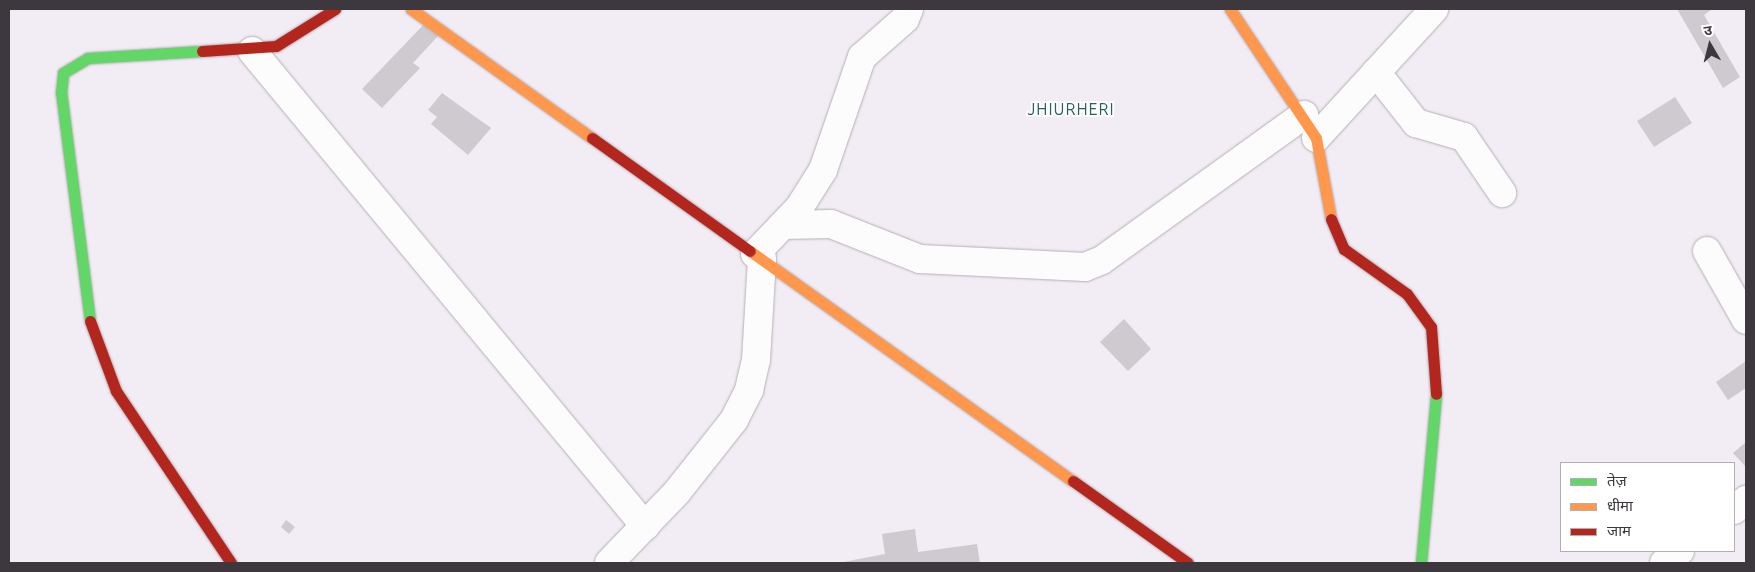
<!DOCTYPE html>
<html>
<head>
<meta charset="utf-8">
<style>
  body { margin:0 }
  #map { position:relative; width:1755px; height:572px; overflow:hidden; background:#f2ecf4; font-family:Ubuntu,"Noto Sans Devanagari",sans-serif }
  div>[style] { position:absolute }
  [style*='--x'] { left:calc(var(--x)*1px); top:calc(var(--y)*1px); width:calc(var(--w)*1px); rotate:calc(var(--a)*1deg) }
  .building>* { inset:0; background:#cfcad0 }
  .roads { filter:drop-shadow(0 0 1px #b4afb5) drop-shadow(0 0 1px #b4afb5) }
  .street>* { height:28px; margin:-14px; padding:0 14px; transform-origin:14px; border-radius:14px; background:#fdfcfd }
  .fast>* { height:11px; margin:-5.5px; padding:0 5.5px; transform-origin:5.5px; border-radius:5.5px; background:#63d668 }
  .slow>* { height:11px; margin:-5.5px; padding:0 5.5px; transform-origin:5.5px; border-radius:5.5px; background:#ff974d }
  .jam>* { height:11px; margin:-5.5px; padding:0 5.5px; transform-origin:5.5px; border-radius:5.5px; background:#b3261e }
  span { translate:-50% -50%; white-space:nowrap; text-align:center; line-height:1.15; -webkit-text-stroke:4px #fff; paint-order:stroke }
  .quarter-label { font-size:16px; color:#28615d; letter-spacing:1px }
  .frame { position:absolute; inset:0; border:10px solid #3d383e; pointer-events:none }
  .legend { position:absolute; left:1560px; top:462px; width:175px; height:90px; box-sizing:border-box; background:#fff; border:1px solid #b1afb2; margin:0; padding:6px 9px; list-style:none; font-size:15px; color:#3d383e }
  .legend li { display:flex; align-items:center; gap:10px; height:25px }
  .legend b { width:25px; border:1px solid #b1afb2 }
  .north { position:absolute; left:1685px; top:20px; width:50px; height:50px; -webkit-text-stroke:4px #fff; paint-order:stroke; rotate:352deg; font-size:14px; font-weight:700; line-height:20px; text-align:center; color:#3d383e }
  .north::after { content:''; display:block; margin:auto; width:18px; height:22px; background:#3d383e; clip-path:polygon(50% 0,100% 100%,50% 72%,0 100%) }
</style>
</head>
<body>
<div id="map">
  <div class="building">
    <div style="clip-path:polygon(1677px 9px,1712px 9px,1704px 15px,1740px 77px,1723px 88px)"></div>
    <div style="clip-path:polygon(426px 22px,439px 35px,413px 63px,420px 68px,382px 108px,362px 89px)"></div>
    <div style="clip-path:polygon(442px 93px,491px 128px,468px 155px,431px 124px,437px 117px,428px 110px)"></div>
    <div style="clip-path:polygon(1675px 97px,1692px 123px,1654px 147px,1637px 121px)"></div>
    <div style="clip-path:polygon(1124px 319px,1151px 349px,1128px 371px,1100px 342px)"></div>
    <div style="clip-path:polygon(1746px 361px,1746px 388px,1728px 400px,1716px 382px)"></div>
    <div style="clip-path:polygon(1746px 442px,1746px 465px,1745px 466px,1733px 453px)"></div>
    <div style="clip-path:polygon(286px 520px,295px 527px,289px 534px,281px 527px)"></div>
    <div style="clip-path:polygon(915px 529px,918px 552px,977px 544px,980px 563px,838px 563px,885px 554px,882px 534px)"></div>
  </div>
  <div class="roads">
    <div class="street">
      <div style="--x:252;--y:51;--w:617;--a:50.4"></div>
      <div style="--x:1376;--y:72;--w:65;--a:51.9"></div>
      <div style="--x:1416;--y:123;--w:50;--a:16.3"></div>
      <div style="--x:1464;--y:137;--w:68;--a:55.8"></div>
      <div style="--x:1316;--y:138;--w:175;--a:-47.5"></div>
      <div style="--x:783;--y:225;--w:48;--a:-1.2"></div>
      <div style="--x:831;--y:224;--w:96;--a:21.5"></div>
      <div style="--x:920;--y:259;--w:165;--a:2.8"></div>
      <div style="--x:1085;--y:267;--w:18;--a:-22"></div>
      <div style="--x:1102;--y:260;--w:249;--a:-35.7"></div>
      <div style="--x:1707;--y:251;--w:79;--a:60.5"></div>
      <div style="--x:755;--y:254;--w:64;--a:-46.3"></div>
      <div style="--x:799;--y:208;--w:45;--a:-57.7"></div>
      <div style="--x:823;--y:170;--w:120;--a:-71"></div>
      <div style="--x:862;--y:57;--w:57;--a:-41.5"></div>
      <div style="--x:905;--y:19;--w:11;--a:-68"></div>
      <div style="--x:1734;--y:510;--w:16;--a:-40"></div>
      <div style="--x:609;--y:563;--w:98;--a:-46.2"></div>
      <div style="--x:677;--y:492;--w:92;--a:-51.6"></div>
      <div style="--x:734;--y:420;--w:34;--a:-63"></div>
      <div style="--x:749;--y:390;--w:31;--a:-77"></div>
      <div style="--x:756;--y:360;--w:102;--a:-86.6"></div>
      <div style="--x:1664;--y:563;--w:20;--a:-37"></div>
    </div>
    <div class="fast">
      <div style="--x:90;--y:321;--w:230;--a:-97.2"></div>
      <div style="--x:61;--y:93;--w:20;--a:-84"></div>
      <div style="--x:63;--y:73;--w:29;--a:-31"></div>
      <div style="--x:88;--y:58;--w:114;--a:-3.5"></div>
      <div style="--x:1421;--y:563;--w:170;--a:-84.9"></div>
    </div>
    <div class="slow">
      <div style="--x:411;--y:9;--w:222;--a:35.5"></div>
      <div style="--x:1230;--y:9;--w:155;--a:56.3"></div>
      <div style="--x:1316;--y:138;--w:82;--a:79.5"></div>
      <div style="--x:750;--y:251;--w:397;--a:35.5"></div>
    </div>
    <div class="jam">
      <div style="--x:202;--y:51;--w:74;--a:-3.9"></div>
      <div style="--x:276;--y:46;--w:70;--a:-32.1"></div>
      <div style="--x:592;--y:138;--w:194;--a:35.6"></div>
      <div style="--x:1331;--y:219;--w:33;--a:67"></div>
      <div style="--x:1344;--y:249;--w:77;--a:35.5"></div>
      <div style="--x:1407;--y:294;--w:41;--a:54"></div>
      <div style="--x:1431;--y:327;--w:67;--a:85.7"></div>
      <div style="--x:90;--y:321;--w:75;--a:69.6"></div>
      <div style="--x:116;--y:391;--w:207;--a:56.2"></div>
      <div style="--x:1073;--y:481;--w:141;--a:35.5"></div>
    </div>
  </div>
  <div class="quarter-label">
    <span style="left:1071px;top:109px">JHIURHERI</span>
  </div>
  <div class="frame"></div>
  <ul class="legend">
  <li><b style="height:6px;background:#63d668"></b>तेज़</li>
  <li><b style="height:6px;background:#ff974d"></b>धीमा</li>
  <li><b style="height:6px;background:#b3261e"></b>जाम</li>
  </ul>
  <div class="north">उ</div>
</div>
</body>
</html>
